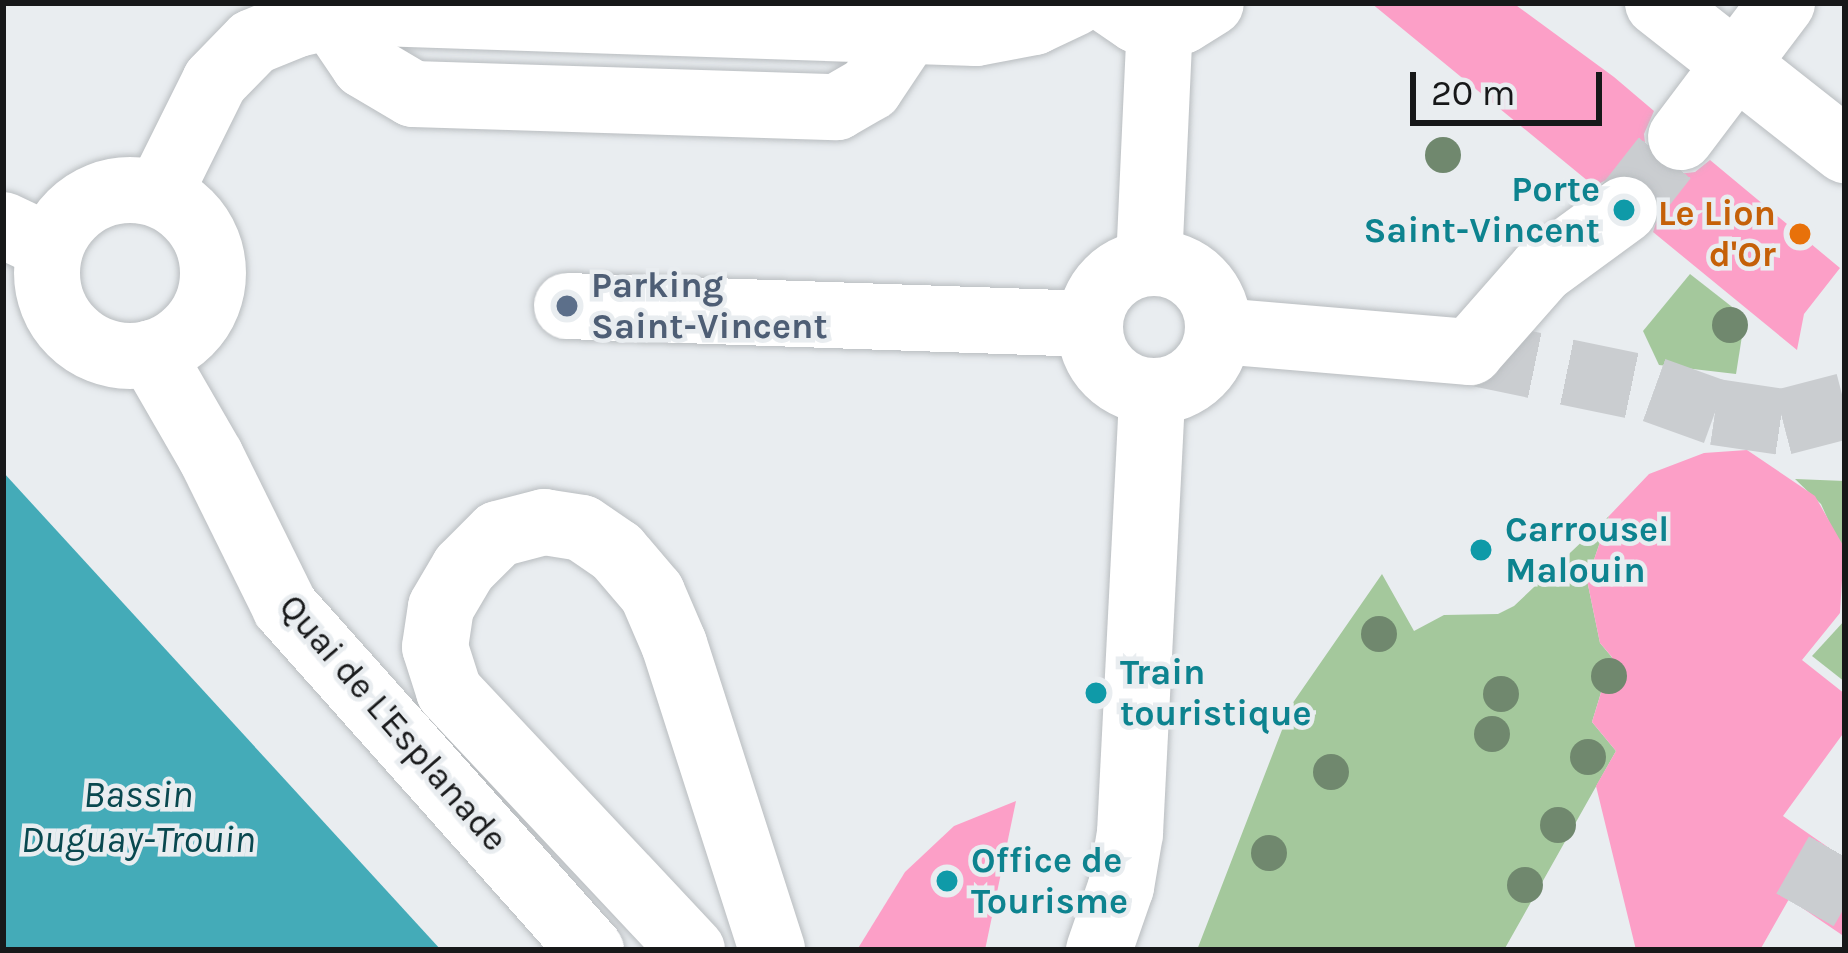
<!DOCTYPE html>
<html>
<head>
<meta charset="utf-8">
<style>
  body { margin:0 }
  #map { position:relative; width:1848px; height:953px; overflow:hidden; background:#e9edf0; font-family:Karla,sans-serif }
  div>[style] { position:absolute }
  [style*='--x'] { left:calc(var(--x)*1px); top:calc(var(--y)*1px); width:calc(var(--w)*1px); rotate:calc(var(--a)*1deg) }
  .green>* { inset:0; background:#a4c89c }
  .water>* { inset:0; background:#44abb8 }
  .building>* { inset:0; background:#fc9fc7 }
  .minor-tunnel>* { height:66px; margin-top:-33px; transform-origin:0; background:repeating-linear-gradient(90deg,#cacdd0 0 66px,transparent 0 99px) }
  .roads { filter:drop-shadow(0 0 3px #b9bdc0) drop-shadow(0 0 3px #b9bdc0) }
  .minor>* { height:66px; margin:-33px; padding:0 33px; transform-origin:33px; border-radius:33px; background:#fff }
  .minor>.ring { margin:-33px; padding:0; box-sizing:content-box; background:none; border:66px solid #fff; border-radius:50% }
  .major>* { height:66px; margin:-33px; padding:0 33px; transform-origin:33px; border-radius:33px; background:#fff }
  .major>.ring { margin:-33px; padding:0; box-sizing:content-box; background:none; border:66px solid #fff; border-radius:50% }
  .trees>* { width:36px; height:36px; margin:-18px; border-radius:50%; background:#70886e }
  .dots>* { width:33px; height:33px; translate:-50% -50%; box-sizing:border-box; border:6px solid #e9edf0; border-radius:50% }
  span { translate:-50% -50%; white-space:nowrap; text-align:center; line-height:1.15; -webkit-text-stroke:9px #e9edf0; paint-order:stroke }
  .culture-label { font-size:36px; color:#0d838f; font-weight:700 }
  .right { translate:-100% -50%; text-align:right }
  .left { translate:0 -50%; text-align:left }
  .food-label { font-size:36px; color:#c56008; font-weight:700 }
  .service-label { font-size:36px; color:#4e5e75; font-weight:700 }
  .street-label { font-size:36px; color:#171819 }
  .water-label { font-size:39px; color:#09484f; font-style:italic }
  .frame { position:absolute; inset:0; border:6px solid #171819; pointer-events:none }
  .scale { position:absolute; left:1410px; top:72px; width:192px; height:54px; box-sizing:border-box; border:6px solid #171819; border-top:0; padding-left:15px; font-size:36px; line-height:42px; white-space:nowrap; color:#171819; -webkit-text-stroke:9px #e9edf0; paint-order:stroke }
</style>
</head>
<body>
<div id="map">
  <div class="green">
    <div style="clip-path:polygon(1690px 274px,1745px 317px,1736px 374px,1659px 365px,1643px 331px)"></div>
    <div style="clip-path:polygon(1795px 479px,1845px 481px,1845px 557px,1821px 504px)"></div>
    <div style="clip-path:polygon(1609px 516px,1587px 580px,1600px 643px,1626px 674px,1619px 689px,1603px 686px,1592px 722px,1616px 751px,1504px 950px,1197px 950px,1292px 704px,1382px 574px,1414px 631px,1444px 615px,1498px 614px,1514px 606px)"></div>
    <div style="clip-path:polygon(1845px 620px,1845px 682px,1812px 656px)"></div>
  </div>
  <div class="water">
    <div style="clip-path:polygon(3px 472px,441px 950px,3px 950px)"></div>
  </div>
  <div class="building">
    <div style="clip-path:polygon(1371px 3px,1513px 3px,1614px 77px,1654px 111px,1644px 134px,1646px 151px,1658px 166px,1678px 174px,1695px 172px,1710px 160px,1840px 268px,1804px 314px,1797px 350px,1653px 232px,1661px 207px,1653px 187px,1638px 175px,1621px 173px,1594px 186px)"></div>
    <div style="clip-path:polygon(1747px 450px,1815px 496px,1844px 547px,1840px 613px,1802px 660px,1845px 694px,1845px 731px,1783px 816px,1845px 859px,1845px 937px,1789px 899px,1760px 950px,1636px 950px,1596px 786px,1616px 751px,1592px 722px,1612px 657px,1600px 643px,1587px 580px,1609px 516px,1649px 474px,1704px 453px)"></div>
    <div style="clip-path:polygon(1016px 801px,985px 950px,857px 950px,905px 872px,954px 826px)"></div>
  </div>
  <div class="minor-tunnel">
    <div style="--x:1624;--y:210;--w:93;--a:-52"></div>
    <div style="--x:1470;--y:352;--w:188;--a:11.7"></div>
    <div style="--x:1654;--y:390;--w:65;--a:19.8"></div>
    <div style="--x:1715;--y:412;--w:69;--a:8.4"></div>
    <div style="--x:1783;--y:422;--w:64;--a:-14.5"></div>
    <div style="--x:1805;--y:910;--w:81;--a:-60.3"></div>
  </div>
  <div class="roads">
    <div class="minor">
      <div style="--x:1658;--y:3;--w:238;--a:38.2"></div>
      <div style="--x:331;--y:16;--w:59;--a:56"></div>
      <div style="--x:364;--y:65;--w:57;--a:30.6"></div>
      <div style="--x:413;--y:94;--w:424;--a:1.8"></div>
      <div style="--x:837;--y:107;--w:38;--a:-30"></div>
      <div style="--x:870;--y:88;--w:69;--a:-56.3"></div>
      <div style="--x:1681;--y:137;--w:168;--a:-53"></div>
      <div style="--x:3;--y:225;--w:52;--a:25.1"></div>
      <div class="ring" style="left:1090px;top:263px;width:62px;height:62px"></div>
      <div style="--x:1149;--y:263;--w:239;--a:-87.4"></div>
      <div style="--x:567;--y:306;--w:523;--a:1.97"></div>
      <div style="--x:1219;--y:331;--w:252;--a:4.8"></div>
      <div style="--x:1470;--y:352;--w:109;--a:-48.7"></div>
      <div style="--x:1542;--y:270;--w:102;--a:-36.2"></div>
      <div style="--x:692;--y:950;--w:355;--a:-133.2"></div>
      <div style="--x:449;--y:691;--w:46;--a:-107.7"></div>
      <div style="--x:435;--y:647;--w:40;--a:-81.5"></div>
      <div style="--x:441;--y:607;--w:45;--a:-59.5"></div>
      <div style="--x:464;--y:568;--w:48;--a:-45"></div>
      <div style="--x:498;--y:534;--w:48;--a:-14.6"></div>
      <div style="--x:544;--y:522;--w:38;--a:9"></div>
      <div style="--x:582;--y:528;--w:42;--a:34.4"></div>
      <div style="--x:617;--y:552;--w:54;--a:49.5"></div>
      <div style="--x:652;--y:593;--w:56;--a:66.7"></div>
      <div style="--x:674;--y:644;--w:321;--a:72.2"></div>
      <div style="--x:1099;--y:950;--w:67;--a:-70.8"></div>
      <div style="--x:1121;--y:887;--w:55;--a:-80.5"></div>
      <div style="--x:1130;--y:833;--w:442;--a:-87.1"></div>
    </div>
    <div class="major">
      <div style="--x:1112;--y:3;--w:30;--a:34"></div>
      <div style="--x:1137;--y:20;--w:23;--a:10"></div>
      <div style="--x:1160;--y:24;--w:22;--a:-8"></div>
      <div style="--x:1182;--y:21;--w:34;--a:-32"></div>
      <div class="ring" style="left:47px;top:190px;width:100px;height:100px"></div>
      <div style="--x:159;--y:194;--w:126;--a:-63.6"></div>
      <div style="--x:215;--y:81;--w:54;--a:-45.7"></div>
      <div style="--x:253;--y:42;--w:48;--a:-22.2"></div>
      <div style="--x:297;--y:24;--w:53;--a:-13"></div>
      <div style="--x:349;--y:12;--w:627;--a:1.92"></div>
      <div style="--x:976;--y:33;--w:59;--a:-10.7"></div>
      <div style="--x:1034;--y:22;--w:44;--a:-25.4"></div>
      <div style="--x:151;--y:353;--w:120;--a:60"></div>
      <div style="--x:211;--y:457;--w:167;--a:63.7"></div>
      <div style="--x:285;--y:607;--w:460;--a:48.3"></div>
    </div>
  </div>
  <div class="trees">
    <div style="left:1443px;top:155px"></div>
    <div style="left:1730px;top:325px"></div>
    <div style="left:1379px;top:634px"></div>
    <div style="left:1609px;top:676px"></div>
    <div style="left:1501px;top:694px"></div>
    <div style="left:1492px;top:734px"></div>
    <div style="left:1588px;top:757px"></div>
    <div style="left:1331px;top:772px"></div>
    <div style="left:1558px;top:825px"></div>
    <div style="left:1269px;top:853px"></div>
    <div style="left:1525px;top:885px"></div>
  </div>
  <div class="dots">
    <div style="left:1624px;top:210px;background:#0f9aa8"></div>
    <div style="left:1800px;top:234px;background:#e8710a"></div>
    <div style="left:567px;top:306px;background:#5c6f8a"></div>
    <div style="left:1481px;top:550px;background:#0f9aa8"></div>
    <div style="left:1096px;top:693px;background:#0f9aa8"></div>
    <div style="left:947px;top:881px;background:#0f9aa8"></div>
  </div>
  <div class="culture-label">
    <span class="right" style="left:1600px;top:210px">Porte<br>Saint-Vincent</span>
    <span class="left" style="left:1505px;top:550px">Carrousel<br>Malouin</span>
    <span class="left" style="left:1120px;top:693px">Train<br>touristique</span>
    <span class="left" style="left:971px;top:881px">Office de<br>Tourisme</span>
  </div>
  <div class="food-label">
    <span class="right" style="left:1776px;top:234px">Le Lion<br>d'Or</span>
  </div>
  <div class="service-label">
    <span class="left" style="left:591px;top:306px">Parking<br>Saint-Vincent</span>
  </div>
  <div class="street-label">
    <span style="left:393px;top:723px;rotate:49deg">Quai de L'Esplanade</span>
  </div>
  <div class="water-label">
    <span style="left:138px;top:817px">Bassin<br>Duguay-Trouin</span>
  </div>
  <div class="frame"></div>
  <div class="scale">20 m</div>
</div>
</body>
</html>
